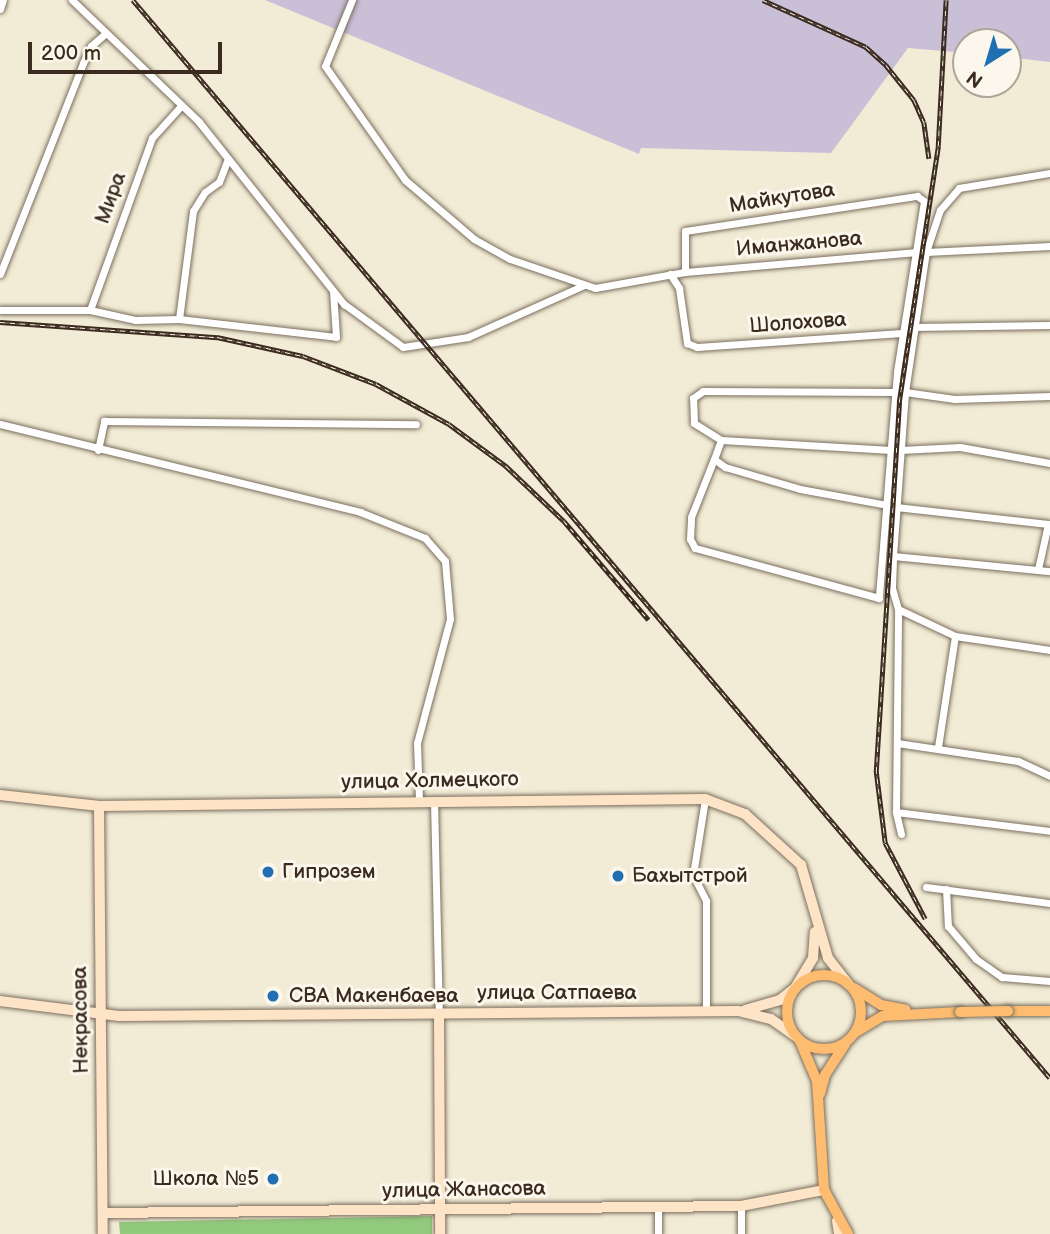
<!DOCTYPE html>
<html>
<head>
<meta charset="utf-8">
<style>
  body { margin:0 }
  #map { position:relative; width:1050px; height:1234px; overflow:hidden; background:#f2ecd6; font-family:"Balsamiq Sans",sans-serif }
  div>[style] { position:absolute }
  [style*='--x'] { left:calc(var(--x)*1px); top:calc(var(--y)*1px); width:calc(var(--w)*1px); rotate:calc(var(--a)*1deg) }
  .industrial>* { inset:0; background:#c9bfd7 }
  .green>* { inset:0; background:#91c97d }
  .roads { filter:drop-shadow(0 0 2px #7b6e5e) drop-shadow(0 0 2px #7b6e5e) }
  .street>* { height:7px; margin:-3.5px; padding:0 3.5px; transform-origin:3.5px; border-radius:3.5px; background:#fff }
  .secondary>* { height:10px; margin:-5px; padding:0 5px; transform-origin:5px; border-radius:5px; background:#fee4c6 }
  .primary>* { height:10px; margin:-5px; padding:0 5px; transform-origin:5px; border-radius:5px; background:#fdbc70 }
  .primary>.ring { margin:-5px; padding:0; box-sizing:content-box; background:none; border:10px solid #fdbc70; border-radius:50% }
  .rail>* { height:4.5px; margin-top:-2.25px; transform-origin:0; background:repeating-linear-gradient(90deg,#fbf7ec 0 5px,#3b2a1e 0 10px); box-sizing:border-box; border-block:2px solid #3b2a1e }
  .bridges { filter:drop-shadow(0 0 2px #7b6e5e) drop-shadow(0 0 2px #7b6e5e) }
  .primary-bridge>* { height:10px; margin:-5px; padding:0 5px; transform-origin:5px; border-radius:5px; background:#fdbc70 }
  .dots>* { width:19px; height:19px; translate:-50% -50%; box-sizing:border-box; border:4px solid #fbf7ec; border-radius:50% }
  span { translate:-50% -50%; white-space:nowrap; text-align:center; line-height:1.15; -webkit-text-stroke:6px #fbf7ec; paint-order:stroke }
  .street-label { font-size:21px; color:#3b2a1e }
  .poi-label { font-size:21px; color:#3b2a1e }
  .left { translate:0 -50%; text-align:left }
  .right { translate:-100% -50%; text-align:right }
  .north { position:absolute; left:952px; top:28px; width:70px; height:70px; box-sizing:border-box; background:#fbf7ec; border:2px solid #aea59a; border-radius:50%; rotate:217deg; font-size:19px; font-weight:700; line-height:28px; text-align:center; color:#3b2a1e }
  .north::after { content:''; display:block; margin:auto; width:24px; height:32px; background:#1f6fb2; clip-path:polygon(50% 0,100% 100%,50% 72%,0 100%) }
  .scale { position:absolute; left:28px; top:42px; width:194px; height:32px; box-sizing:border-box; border:4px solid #3b2a1e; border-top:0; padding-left:9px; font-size:21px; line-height:24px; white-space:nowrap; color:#3b2a1e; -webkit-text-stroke:5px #fbf7ec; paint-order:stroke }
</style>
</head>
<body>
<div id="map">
  <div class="industrial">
    <div style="clip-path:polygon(265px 0,1050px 0,1050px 62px,1008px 57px,1008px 42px,966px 42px,966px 53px,908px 48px,831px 153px,641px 148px,639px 154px)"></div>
  </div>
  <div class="green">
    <div style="clip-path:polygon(432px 1216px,432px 1234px,120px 1234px,119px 1222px)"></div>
  </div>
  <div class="roads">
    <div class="street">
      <div style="--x:72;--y:0;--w:176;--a:43.8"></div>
      <div style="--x:199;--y:122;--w:233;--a:51.5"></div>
      <div style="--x:344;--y:304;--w:73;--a:36.1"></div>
      <div style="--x:403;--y:347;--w:66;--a:-8.7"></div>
      <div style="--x:468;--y:337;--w:127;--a:-24.1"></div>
      <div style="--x:352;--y:0;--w:71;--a:112.2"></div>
      <div style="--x:325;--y:66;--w:139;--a:54.9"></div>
      <div style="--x:405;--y:180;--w:91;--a:40.5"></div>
      <div style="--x:474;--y:239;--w:41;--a:29.1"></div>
      <div style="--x:510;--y:259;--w:90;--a:18.8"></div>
      <div style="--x:595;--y:288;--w:91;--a:-10.1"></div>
      <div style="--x:685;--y:272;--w:233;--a:-4.9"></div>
      <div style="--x:0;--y:9;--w:9;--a:-72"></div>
      <div style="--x:926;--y:252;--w:124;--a:-2.8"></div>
      <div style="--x:685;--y:272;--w:41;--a:-90"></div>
      <div style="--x:685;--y:231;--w:235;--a:-8.6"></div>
      <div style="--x:917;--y:196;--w:9;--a:36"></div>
      <div style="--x:924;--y:201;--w:173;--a:99"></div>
      <div style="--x:897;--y:372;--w:227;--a:94.6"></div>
      <div style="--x:879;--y:598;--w:191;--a:-164.8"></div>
      <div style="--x:695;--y:548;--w:10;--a:-119"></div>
      <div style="--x:690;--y:539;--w:22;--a:-87"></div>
      <div style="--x:691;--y:517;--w:62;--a:-68.4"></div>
      <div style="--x:0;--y:274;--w:227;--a:-68.5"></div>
      <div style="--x:83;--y:63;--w:19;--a:-65"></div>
      <div style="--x:91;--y:46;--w:18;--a:-41"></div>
      <div style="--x:670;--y:274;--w:17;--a:57"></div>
      <div style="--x:679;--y:288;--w:56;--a:81.7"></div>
      <div style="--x:687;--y:343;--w:11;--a:22"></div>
      <div style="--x:697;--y:347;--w:205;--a:-3.9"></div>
      <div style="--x:0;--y:310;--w:90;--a:0"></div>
      <div style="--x:90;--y:310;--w:46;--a:12.5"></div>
      <div style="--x:135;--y:320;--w:44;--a:-1.3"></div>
      <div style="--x:179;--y:319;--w:158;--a:6.5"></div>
      <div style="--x:336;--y:337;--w:46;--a:-93.7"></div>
      <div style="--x:90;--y:310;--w:183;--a:-70.2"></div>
      <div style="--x:152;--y:138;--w:42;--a:-47.9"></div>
      <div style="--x:179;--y:319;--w:109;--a:-82.6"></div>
      <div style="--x:193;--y:211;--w:22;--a:-58"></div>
      <div style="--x:205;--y:192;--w:17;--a:-36"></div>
      <div style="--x:219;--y:182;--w:25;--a:-69"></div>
      <div style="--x:913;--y:327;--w:137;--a:-0.8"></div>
      <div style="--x:905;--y:392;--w:50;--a:8"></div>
      <div style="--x:955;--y:399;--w:95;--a:-1.8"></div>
      <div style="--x:0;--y:424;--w:371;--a:13.7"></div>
      <div style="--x:360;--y:512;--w:70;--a:21.8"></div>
      <div style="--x:425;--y:538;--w:30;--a:49"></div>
      <div style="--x:445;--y:561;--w:58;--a:85.1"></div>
      <div style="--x:450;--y:619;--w:128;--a:104.9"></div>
      <div style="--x:417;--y:743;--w:57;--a:88"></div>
      <div style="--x:721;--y:440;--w:20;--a:110"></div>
      <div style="--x:714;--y:459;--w:14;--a:36"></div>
      <div style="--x:725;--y:467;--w:78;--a:16.3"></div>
      <div style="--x:800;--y:489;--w:88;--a:10.4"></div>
      <div style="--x:98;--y:450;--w:30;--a:-78"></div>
      <div style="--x:104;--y:421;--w:312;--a:0.6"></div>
      <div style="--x:891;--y:450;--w:170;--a:-176.6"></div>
      <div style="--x:721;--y:440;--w:32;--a:-148"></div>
      <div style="--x:694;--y:423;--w:25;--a:-92"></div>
      <div style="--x:693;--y:398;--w:12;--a:-35"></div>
      <div style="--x:703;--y:391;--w:192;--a:0.3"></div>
      <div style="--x:900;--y:450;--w:60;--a:-2.9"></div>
      <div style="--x:960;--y:447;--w:91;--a:10.1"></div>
      <div style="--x:896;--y:507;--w:153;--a:6.4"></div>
      <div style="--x:1048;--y:524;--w:46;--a:102.5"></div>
      <div style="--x:893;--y:556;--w:158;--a:5.5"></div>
      <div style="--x:898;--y:609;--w:63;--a:25.3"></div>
      <div style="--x:955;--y:636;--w:96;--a:8.4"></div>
      <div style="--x:897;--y:743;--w:122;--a:8.5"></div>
      <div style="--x:1018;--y:761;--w:35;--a:25"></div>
      <div style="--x:938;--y:747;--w:112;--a:-81.3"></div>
      <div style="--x:705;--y:799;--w:77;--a:99"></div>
      <div style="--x:693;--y:875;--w:29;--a:63"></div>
      <div style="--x:706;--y:901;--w:111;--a:90"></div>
      <div style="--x:434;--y:800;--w:214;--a:88.7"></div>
      <div style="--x:896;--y:812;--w:155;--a:7"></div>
      <div style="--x:901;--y:834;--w:23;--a:-103"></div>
      <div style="--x:896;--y:812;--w:203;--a:-89.4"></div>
      <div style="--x:898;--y:609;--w:22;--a:-106"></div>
      <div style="--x:892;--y:588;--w:32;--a:-88"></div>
      <div style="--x:893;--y:556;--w:164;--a:-85.8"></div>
      <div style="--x:905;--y:392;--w:142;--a:-81.5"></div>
      <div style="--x:926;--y:252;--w:44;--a:-71.6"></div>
      <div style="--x:940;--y:210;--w:29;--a:-49"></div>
      <div style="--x:959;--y:188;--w:92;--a:-9.4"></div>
      <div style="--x:926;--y:887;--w:125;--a:7.4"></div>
      <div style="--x:946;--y:889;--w:37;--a:87"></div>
      <div style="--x:948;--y:926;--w:43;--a:49.7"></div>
      <div style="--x:976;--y:959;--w:32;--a:35"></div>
      <div style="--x:1002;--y:977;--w:48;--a:4.8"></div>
      <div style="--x:741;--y:1206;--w:28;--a:90"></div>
      <div style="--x:658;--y:1234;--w:26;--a:-90"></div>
    </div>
    <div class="secondary">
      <div style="--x:0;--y:795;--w:100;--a:6.3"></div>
      <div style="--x:99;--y:806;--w:606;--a:-0.66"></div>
      <div style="--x:705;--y:799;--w:43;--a:20.6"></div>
      <div style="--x:745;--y:814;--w:76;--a:42.3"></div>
      <div style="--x:801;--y:865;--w:97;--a:73.8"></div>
      <div style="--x:828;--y:958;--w:34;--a:52"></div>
      <div style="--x:99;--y:806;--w:428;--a:89.5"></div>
      <div style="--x:0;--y:1001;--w:120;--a:7.2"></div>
      <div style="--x:119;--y:1016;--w:619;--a:-0.46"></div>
      <div style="--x:738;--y:1011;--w:34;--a:14"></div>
      <div style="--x:771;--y:1019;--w:32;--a:35"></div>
      <div style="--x:745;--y:1010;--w:36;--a:-16"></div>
      <div style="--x:780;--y:1000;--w:19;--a:-39"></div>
      <div style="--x:795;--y:988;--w:35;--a:-59"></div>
      <div style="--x:813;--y:958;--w:26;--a:-86"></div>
      <div style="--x:439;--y:1014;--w:220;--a:89.7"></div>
      <div style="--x:103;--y:1213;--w:638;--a:-0.63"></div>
      <div style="--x:741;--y:1206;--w:85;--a:-10.9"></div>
      <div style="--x:837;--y:1221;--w:13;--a:81"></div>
    </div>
    <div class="primary">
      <div class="ring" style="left:787px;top:975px;width:64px;height:64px"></div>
      <div style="--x:854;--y:988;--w:32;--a:32"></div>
      <div style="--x:881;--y:1005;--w:25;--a:11"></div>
      <div style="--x:1008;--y:1011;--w:42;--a:0"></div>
      <div style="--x:856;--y:1032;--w:31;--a:-31"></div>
      <div style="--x:883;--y:1016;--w:77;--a:-3"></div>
      <div style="--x:800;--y:1041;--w:43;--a:67"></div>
      <div style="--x:817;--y:1081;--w:109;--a:86.3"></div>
      <div style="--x:824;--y:1190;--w:50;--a:61.4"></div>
      <div style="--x:820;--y:1094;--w:20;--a:-75"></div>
      <div style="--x:825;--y:1075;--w:37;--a:-57"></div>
    </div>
  </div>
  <div class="rail">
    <div style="--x:133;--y:0;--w:1415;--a:49.61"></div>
    <div style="--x:763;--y:0;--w:113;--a:24.5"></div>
    <div style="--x:866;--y:47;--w:27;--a:42"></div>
    <div style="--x:886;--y:65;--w:45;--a:51.3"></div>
    <div style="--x:914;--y:100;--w:24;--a:66"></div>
    <div style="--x:924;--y:122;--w:37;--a:82"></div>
    <div style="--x:0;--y:322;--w:218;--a:4"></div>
    <div style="--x:217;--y:337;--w:88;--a:12.5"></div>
    <div style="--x:303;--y:356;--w:78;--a:21"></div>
    <div style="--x:376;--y:384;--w:83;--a:28.7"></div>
    <div style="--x:449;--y:424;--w:71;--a:36.4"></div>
    <div style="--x:506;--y:466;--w:80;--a:43.5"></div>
    <div style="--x:564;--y:521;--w:130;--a:49.4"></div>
    <div style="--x:925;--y:919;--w:86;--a:-117.8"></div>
    <div style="--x:885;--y:843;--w:72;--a:-97.2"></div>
    <div style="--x:876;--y:772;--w:371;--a:-86.4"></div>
    <div style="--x:899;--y:402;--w:259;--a:-81.3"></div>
    <div style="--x:938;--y:146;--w:146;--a:-86.9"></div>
  </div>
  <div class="bridges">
    <div class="primary-bridge">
      <div style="--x:960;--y:1012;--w:48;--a:-1.2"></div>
    </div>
  </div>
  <div class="dots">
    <div style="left:268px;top:872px;background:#1f6fb2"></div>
    <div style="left:618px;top:876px;background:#1f6fb2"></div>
    <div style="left:273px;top:996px;background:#1f6fb2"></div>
    <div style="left:273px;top:1179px;background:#1f6fb2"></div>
  </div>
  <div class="street-label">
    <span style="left:111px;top:198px;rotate:-70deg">Мира</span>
    <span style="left:782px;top:198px;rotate:-9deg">Майкутова</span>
    <span style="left:799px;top:244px;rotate:-5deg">Иманжанова</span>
    <span style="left:798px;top:323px;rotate:-4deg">Шолохова</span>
    <span style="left:430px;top:781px;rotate:-1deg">улица Холмецкого</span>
    <span style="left:557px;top:993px">улица Сатпаева</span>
    <span style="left:81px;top:1020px;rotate:-91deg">Некрасова</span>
    <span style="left:464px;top:1190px;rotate:-1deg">улица Жанасова</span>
  </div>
  <div class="poi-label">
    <span class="left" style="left:282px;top:872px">Гипрозем</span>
    <span class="left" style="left:632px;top:876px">Бахытстрой</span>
    <span class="left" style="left:289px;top:996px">СВА Макенбаева</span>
    <span class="right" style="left:259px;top:1179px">Школа №5</span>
  </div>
  <div class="north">N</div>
  <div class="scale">200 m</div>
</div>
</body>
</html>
